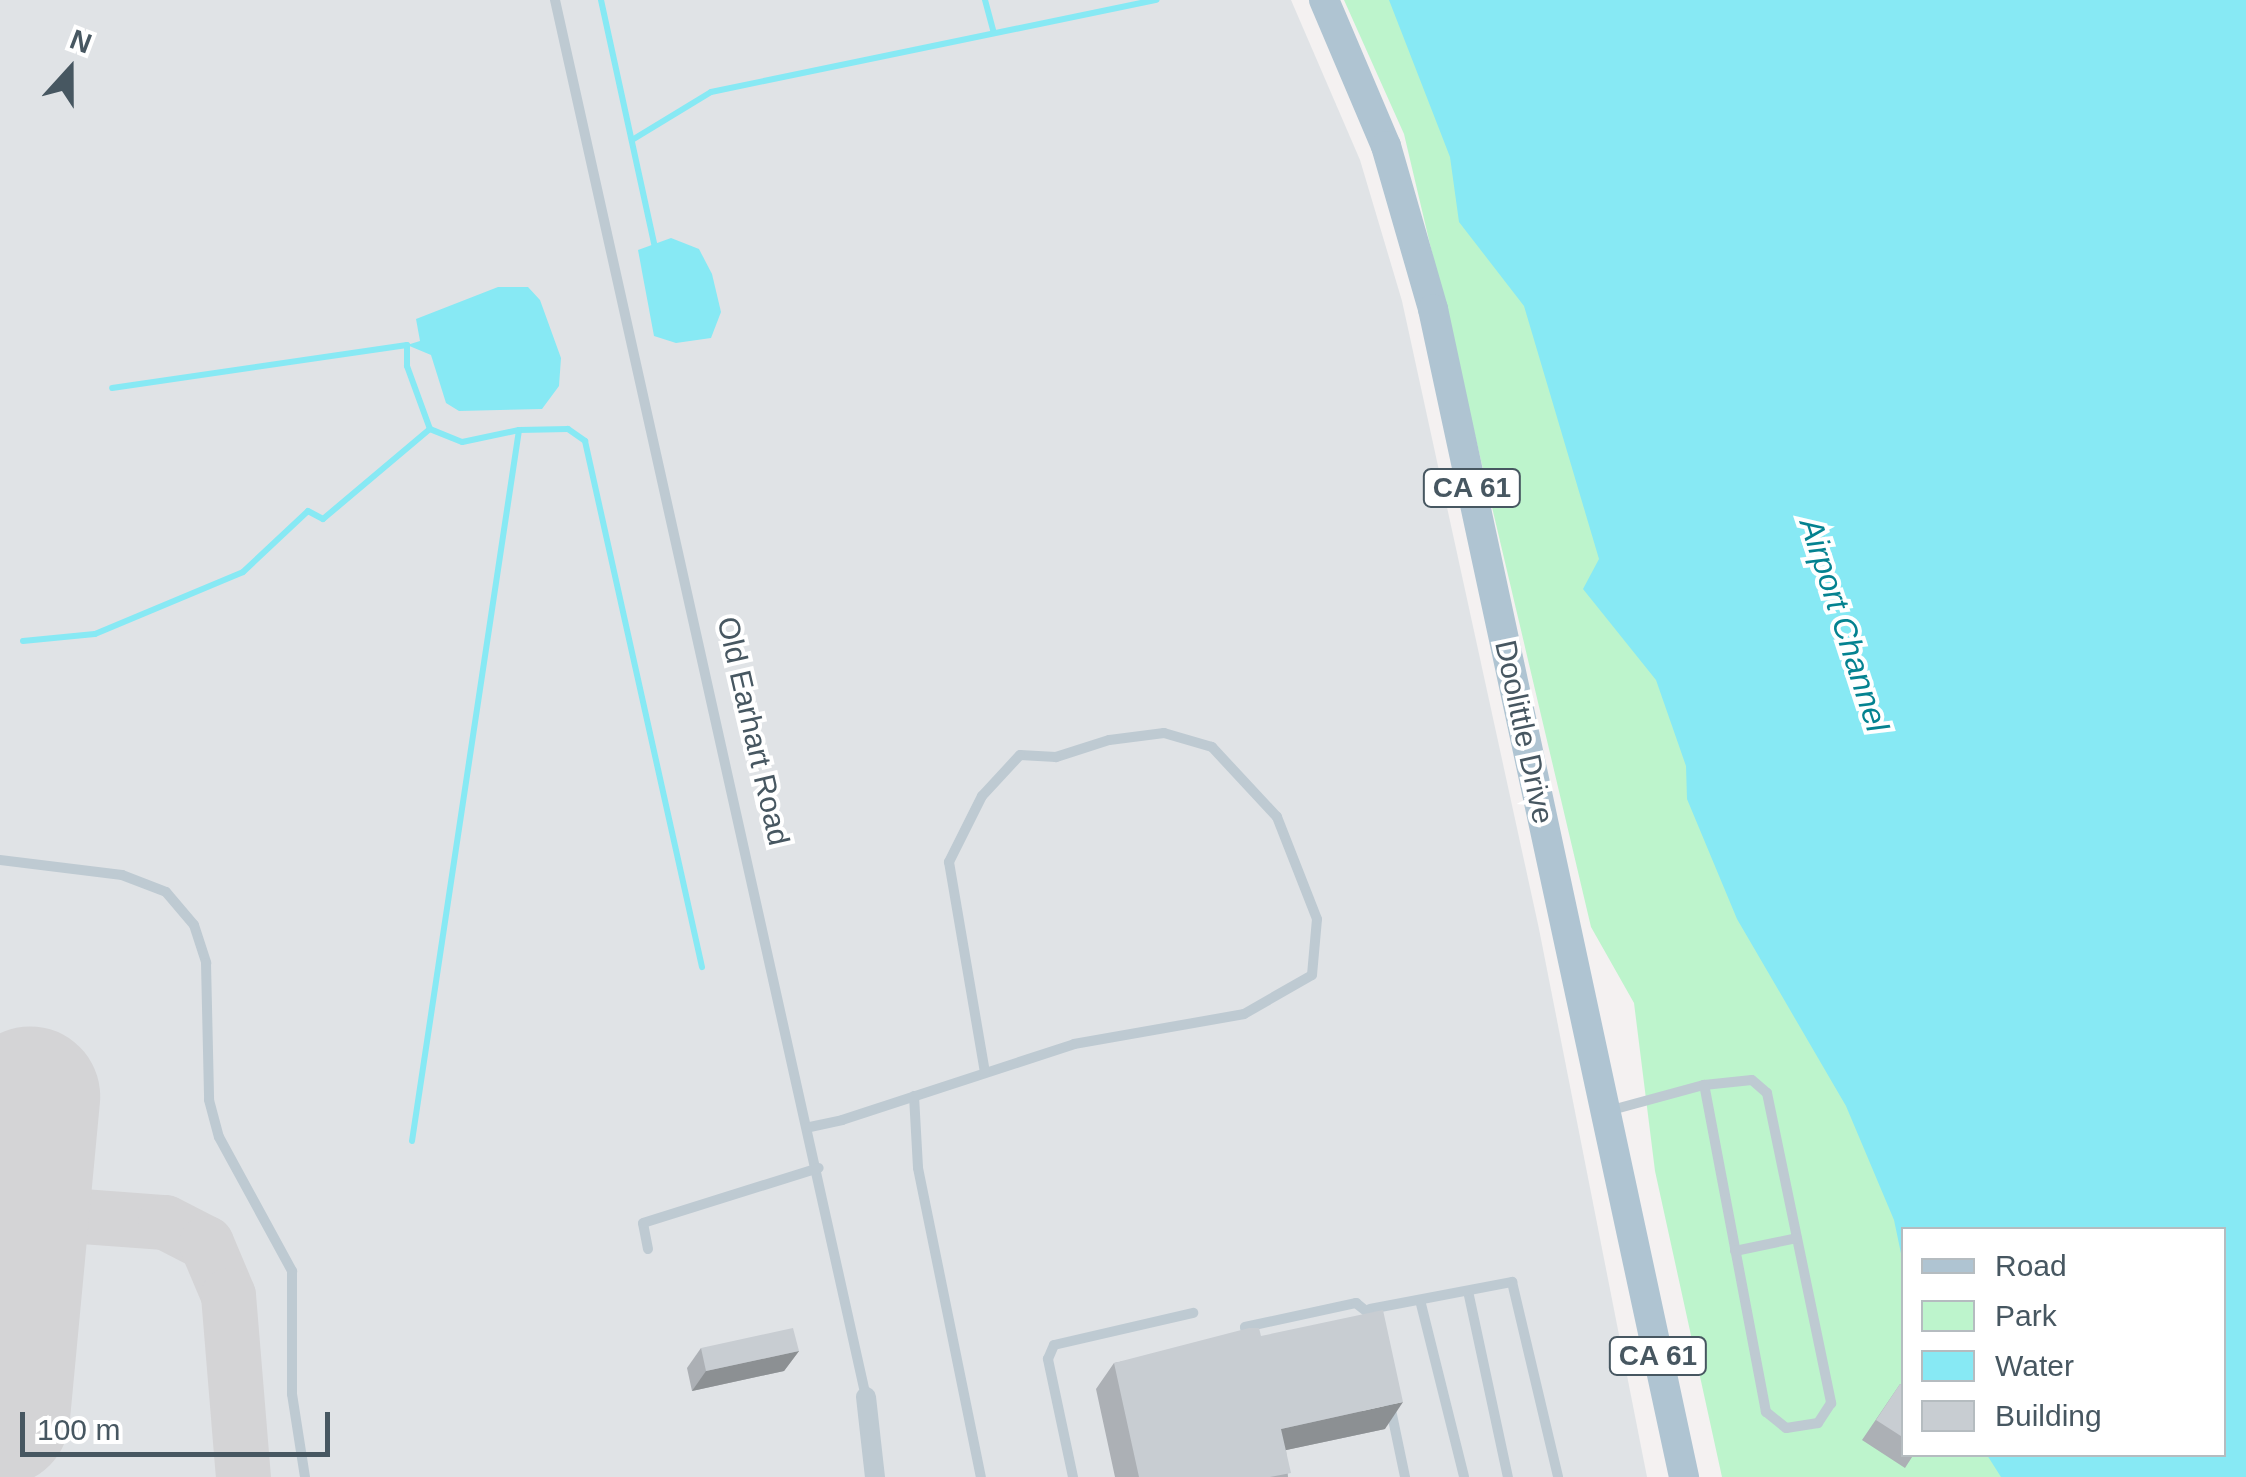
<!DOCTYPE html>
<html>
<head>
<meta charset="utf-8">
<style>
  body { margin:0 }
  #map { position:relative; width:2246px; height:1477px; overflow:hidden; background:#f4f1f1; font-family:Helvetica,sans-serif }
  div>[style] { position:absolute }
  [style*='--x'] { left:calc(var(--x)*1px); top:calc(var(--y)*1px); width:calc(var(--w)*1px); rotate:calc(var(--a)*1deg) }
  .airport>* { inset:0; background:#e0e3e6 }
  .green>* { inset:0; background:#bdf4cc }
  .water>* { inset:0; background:#87e9f4 }
  .stream>* { height:6px; margin:-3px; padding:0 3px; transform-origin:3px; border-radius:3px; background:#87e9f4 }
  .taxiway>* { height:55px; margin:-27.5px; padding:0 27.5px; transform-origin:27.5px; border-radius:27.5px; background:#d4d4d6 }
  .runway>* { height:140px; margin:-70px; padding:0 70px; transform-origin:70px; border-radius:70px; background:#d4d4d6 }
  .service>* { height:10px; margin:-5px; padding:0 5px; transform-origin:5px; border-radius:5px; background:#becad2 }
  .minor>* { height:20px; margin:-10px; padding:0 10px; transform-origin:10px; border-radius:10px; background:#becad2 }
  .primary>* { height:30px; margin:-15px; padding:0 15px; transform-origin:15px; border-radius:15px; background:#afc4d2 }
  .wall>* { inset:0; background:#acb0b5 }
  .shaded-wall>* { inset:0; background:#8c9093 }
  .building>* { inset:0; background:#c8cdd2 }
  span { translate:-50% -50%; white-space:nowrap; text-align:center; line-height:1.15; -webkit-text-stroke:8px #fff; paint-order:stroke }
  .shield-label span { padding:2px 8px; background:#fff; border:2px solid; border-radius:8px; -webkit-text-stroke-width:0 }
  .shield-label { font-size:28px; color:#475761; font-weight:700 }
  .street-label { font-size:30px; color:#475761 }
  .water-label { font-size:32px; color:#048290; font-style:italic }
  .legend { position:absolute; left:1901px; top:1227px; width:325px; height:230px; box-sizing:border-box; background:#fff; border:2px solid #b5bcc0; margin:0; padding:12px 18px; list-style:none; font-size:30px; color:#475761 }
  .legend li { display:flex; align-items:center; gap:20px; height:50px }
  .legend b { width:50px; border:2px solid #b5bcc0 }
  .north { position:absolute; left:20px; top:20px; width:100px; height:100px; -webkit-text-stroke:8px #fff; paint-order:stroke; rotate:21deg; font-size:28px; font-weight:700; line-height:40px; text-align:center; color:#475761 }
  .north::after { content:''; display:block; margin:auto; width:35px; height:45px; background:#475761; clip-path:polygon(50% 0,100% 100%,50% 72%,0 100%) }
  .scale { position:absolute; left:20px; top:1412px; width:310px; height:45px; box-sizing:border-box; border:5px solid #475761; border-top:0; padding-left:12px; font-size:30px; line-height:35px; white-space:nowrap; color:#475761; -webkit-text-stroke:8px #fff; paint-order:stroke }
</style>
</head>
<body>
<div id="map">
  <div class="airport">
    <div style="clip-path:polygon(0 0,1291px 0,1360px 160px,1402px 301px,1539px 929px,1647px 1477px,0 1477px)"></div>
  </div>
  <div class="green">
    <div style="clip-path:polygon(evenodd,1344px 0,2246px 0,2246px 1477px,1722px 1477px,1655px 1171px,1634px 1003px,1591px 927px,1404px 134px,1344px 0,1904px 1230px,2224px 1230px,2224px 1454px,1904px 1454px,1904px 1230px)"></div>
  </div>
  <div class="water">
    <div style="clip-path:polygon(1389px 0,2246px 0,2246px 1477px,2001px 1477px,1987px 1455px,2224px 1454px,2224px 1230px,1904px 1230px,1903px 1263px,1894px 1220px,1846px 1106px,1737px 919px,1687px 799px,1686px 766px,1656px 680px,1583px 589px,1599px 559px,1524px 306px,1459px 222px,1450px 157px)"></div>
    <div style="clip-path:polygon(671px 238px,699px 249px,712px 274px,721px 312px,711px 338px,676px 343px,654px 336px,638px 250px)"></div>
    <div style="clip-path:polygon(498px 287px,528px 287px,540px 300px,561px 358px,559px 386px,542px 409px,459px 411px,446px 403px,431px 355px,407px 345px,420px 341px,416px 319px)"></div>
  </div>
  <div class="stream">
    <div style="--x:601;--y:0;--w:250;--a:77.7"></div>
    <div style="--x:985;--y:0;--w:34;--a:75"></div>
    <div style="--x:632;--y:140;--w:92;--a:-31.3"></div>
    <div style="--x:711;--y:92;--w:455;--a:-11.7"></div>
    <div style="--x:519;--y:430;--w:49;--a:-1.2"></div>
    <div style="--x:568;--y:429;--w:21;--a:35"></div>
    <div style="--x:585;--y:441;--w:539;--a:77.46"></div>
    <div style="--x:23;--y:641;--w:72;--a:-5.6"></div>
    <div style="--x:95;--y:634;--w:160;--a:-22.7"></div>
    <div style="--x:243;--y:572;--w:89;--a:-43.2"></div>
    <div style="--x:308;--y:511;--w:17;--a:28"></div>
    <div style="--x:323;--y:519;--w:140;--a:-40.1"></div>
    <div style="--x:430;--y:429;--w:67;--a:-110.1"></div>
    <div style="--x:407;--y:366;--w:21;--a:-90"></div>
    <div style="--x:407;--y:345;--w:298;--a:171.7"></div>
    <div style="--x:412;--y:1141;--w:719;--a:-81.44"></div>
    <div style="--x:519;--y:430;--w:58;--a:168.1"></div>
    <div style="--x:462;--y:442;--w:35;--a:-158"></div>
  </div>
  <div class="taxiway">
    <div style="--x:0;--y:1133;--w:35;--a:47"></div>
    <div style="--x:16;--y:1252;--w:54;--a:-44.3"></div>
    <div style="--x:55;--y:1214;--w:110;--a:4.2"></div>
    <div style="--x:165;--y:1222;--w:46;--a:27.1"></div>
    <div style="--x:206;--y:1243;--w:56;--a:67.1"></div>
    <div style="--x:228;--y:1295;--w:183;--a:85.3"></div>
  </div>
  <div class="runway">
    <div style="--x:0;--y:1416;--w:321;--a:-84.6"></div>
  </div>
  <div class="service">
    <div style="--x:555;--y:0;--w:1431;--a:77.45"></div>
    <div style="--x:0;--y:860;--w:123;--a:7"></div>
    <div style="--x:122;--y:875;--w:47;--a:21.1"></div>
    <div style="--x:166;--y:892;--w:43;--a:49.7"></div>
    <div style="--x:194;--y:925;--w:40;--a:72"></div>
    <div style="--x:206;--y:963;--w:137;--a:88.7"></div>
    <div style="--x:209;--y:1100;--w:38;--a:75"></div>
    <div style="--x:219;--y:1137;--w:153;--a:61.4"></div>
    <div style="--x:292;--y:1271;--w:123;--a:90"></div>
    <div style="--x:292;--y:1394;--w:84;--a:81.1"></div>
    <div style="--x:914;--y:1096;--w:72;--a:86.8"></div>
    <div style="--x:918;--y:1168;--w:315;--a:78.5"></div>
    <div style="--x:1608;--y:1111;--w:99;--a:-15.2"></div>
    <div style="--x:1704;--y:1085;--w:48;--a:-5.9"></div>
    <div style="--x:1752;--y:1080;--w:20;--a:41"></div>
    <div style="--x:1767;--y:1093;--w:317;--a:78.3"></div>
    <div style="--x:1831;--y:1403;--w:24;--a:123"></div>
    <div style="--x:1818;--y:1423;--w:32;--a:171"></div>
    <div style="--x:1786;--y:1428;--w:26;--a:-141"></div>
    <div style="--x:1766;--y:1412;--w:333;--a:-100.7"></div>
    <div style="--x:810;--y:1127;--w:33;--a:-12"></div>
    <div style="--x:842;--y:1120;--w:244;--a:-18.1"></div>
    <div style="--x:1074;--y:1044;--w:173;--a:-10"></div>
    <div style="--x:1244;--y:1014;--w:78;--a:-29.8"></div>
    <div style="--x:1312;--y:975;--w:56;--a:-84.9"></div>
    <div style="--x:1317;--y:919;--w:110;--a:-111.4"></div>
    <div style="--x:1277;--y:817;--w:96;--a:-132.9"></div>
    <div style="--x:1212;--y:747;--w:50;--a:-163.7"></div>
    <div style="--x:1164;--y:733;--w:55;--a:172.7"></div>
    <div style="--x:1109;--y:740;--w:56;--a:162.2"></div>
    <div style="--x:1056;--y:757;--w:36;--a:-177"></div>
    <div style="--x:1020;--y:755;--w:56;--a:132.8"></div>
    <div style="--x:982;--y:796;--w:74;--a:116.6"></div>
    <div style="--x:949;--y:862;--w:213;--a:80.3"></div>
    <div style="--x:648;--y:1249;--w:26;--a:-101"></div>
    <div style="--x:643;--y:1223;--w:184;--a:-17.4"></div>
    <div style="--x:1735;--y:1251;--w:63;--a:-11.8"></div>
    <div style="--x:1468;--y:1291;--w:190;--a:77.9"></div>
    <div style="--x:1420;--y:1300;--w:182;--a:76"></div>
    <div style="--x:1370;--y:1309;--w:145;--a:-10.8"></div>
    <div style="--x:1512;--y:1282;--w:200;--a:76.7"></div>
    <div style="--x:1248;--y:1340;--w:13;--a:-103"></div>
    <div style="--x:1245;--y:1327;--w:114;--a:-12.2"></div>
    <div style="--x:1356;--y:1303;--w:19;--a:39"></div>
    <div style="--x:1390;--y:1405;--w:74;--a:78.2"></div>
    <div style="--x:1073;--y:1477;--w:121;--a:-102"></div>
    <div style="--x:1048;--y:1359;--w:15;--a:-67"></div>
    <div style="--x:1054;--y:1345;--w:143;--a:-13"></div>
  </div>
  <div class="minor">
    <div style="--x:866;--y:1397;--w:81;--a:83.6"></div>
  </div>
  <div class="primary">
    <div style="--x:1324;--y:0;--w:159;--a:67"></div>
    <div style="--x:1386;--y:146;--w:170;--a:73.9"></div>
    <div style="--x:1433;--y:309;--w:1195;--a:77.87"></div>
  </div>
  <div class="wall">
    <div style="clip-path:polygon(1261px 1336px,1385px 1429px,1286px 1450px,1288px 1477px,1115px 1477px,1096px 1389px,1114px 1363px)"></div>
    <div style="clip-path:polygon(701px 1348px,799px 1351px,784px 1371px,692px 1391px,687px 1368px)"></div>
    <div style="clip-path:polygon(1900px 1384px,1904px 1386px,1904px 1454px,1914px 1454px,1905px 1468px,1862px 1440px)"></div>
  </div>
  <div class="shaded-wall">
    <div style="clip-path:polygon(799px 1351px,784px 1371px,692px 1391px,706px 1371px)"></div>
    <div style="clip-path:polygon(1403px 1402px,1385px 1429px,1263px 1455px,1281px 1429px)"></div>
  </div>
  <div class="building">
    <div style="clip-path:polygon(1383px 1310px,1403px 1402px,1281px 1429px,1291px 1473px,1270px 1477px,1139px 1477px,1114px 1363px,1249px 1328px,1259px 1328px,1261px 1336px)"></div>
    <div style="clip-path:polygon(793px 1328px,799px 1351px,706px 1371px,701px 1348px)"></div>
    <div style="clip-path:polygon(1900px 1384px,1904px 1386px,1904px 1438px,1876px 1420px)"></div>
  </div>
  <div class="shield-label">
    <span style="left:1472px;top:488px">CA 61</span>
    <span style="left:1658px;top:1356px">CA 61</span>
  </div>
  <div class="street-label">
    <span style="left:753px;top:731px;rotate:77deg">Old Earhart Road</span>
    <span style="left:1524px;top:732px;rotate:78deg">Doolittle Drive</span>
  </div>
  <div class="water-label">
    <span style="left:1844px;top:625px;rotate:72deg">Airport Channel</span>
  </div>
  <ul class="legend">
  <li><b style="height:12px;background:#afc4d2"></b>Road</li>
  <li><b style="height:28px;background:#bdf4cc"></b>Park</li>
  <li><b style="height:28px;background:#87e9f4"></b>Water</li>
  <li><b style="height:28px;background:#c8cdd2"></b>Building</li>
  </ul>
  <div class="north">N</div>
  <div class="scale">100 m</div>
</div>
</body>
</html>
